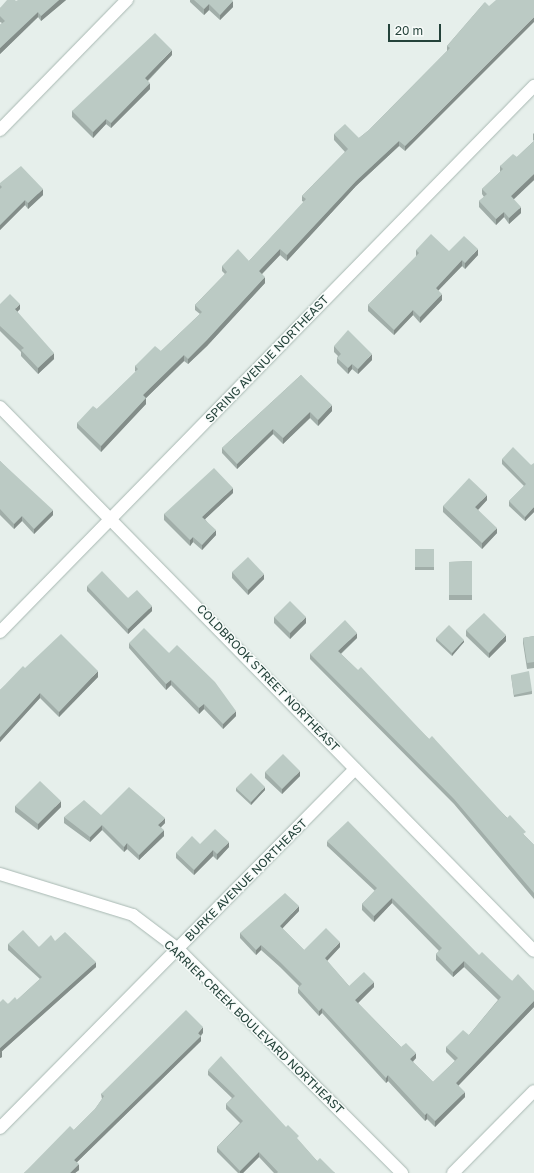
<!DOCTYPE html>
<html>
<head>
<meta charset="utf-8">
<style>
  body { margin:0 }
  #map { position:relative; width:534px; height:1173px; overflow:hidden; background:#e6efeb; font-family:"Golos Text",sans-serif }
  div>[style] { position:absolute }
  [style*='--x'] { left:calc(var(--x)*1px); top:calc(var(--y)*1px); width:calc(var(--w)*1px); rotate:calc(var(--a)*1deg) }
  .roads { filter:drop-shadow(0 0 1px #a8b8b2) drop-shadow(0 0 1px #a8b8b2) }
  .street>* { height:12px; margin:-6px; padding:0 6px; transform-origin:6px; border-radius:6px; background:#fff }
  .secondary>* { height:12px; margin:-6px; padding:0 6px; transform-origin:6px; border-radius:6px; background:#fff }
  .wall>* { inset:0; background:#a1aea9 }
  .shaded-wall>* { inset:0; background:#838d89 }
  .building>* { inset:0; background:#bbcac4 }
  span { translate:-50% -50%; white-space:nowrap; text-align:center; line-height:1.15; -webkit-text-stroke:3px #f7fbf9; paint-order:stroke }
  .street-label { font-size:12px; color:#24423a }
  .scale { position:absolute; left:388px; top:24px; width:53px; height:18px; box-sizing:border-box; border:2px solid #24423a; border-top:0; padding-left:5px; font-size:12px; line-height:14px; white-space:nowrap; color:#24423a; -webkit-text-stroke:3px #f7fbf9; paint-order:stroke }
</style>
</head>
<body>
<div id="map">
  <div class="roads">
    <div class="street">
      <div style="--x:0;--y:407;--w:762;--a:45.53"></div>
      <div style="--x:0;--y:632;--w:764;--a:-45.64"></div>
      <div style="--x:0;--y:874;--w:139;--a:17.1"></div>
      <div style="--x:133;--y:915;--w:56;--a:37.1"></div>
      <div style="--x:178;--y:949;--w:317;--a:45"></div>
      <div style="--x:0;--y:1128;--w:505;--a:-45.32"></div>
    </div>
    <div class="secondary">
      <div style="--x:0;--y:130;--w:182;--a:-45.7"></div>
      <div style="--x:453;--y:1173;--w:115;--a:-45.4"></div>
    </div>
  </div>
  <div class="wall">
    <div style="clip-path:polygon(66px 0,41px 21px,38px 17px,0 54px,0 25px,2px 23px,0 22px,0 8px,16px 1px)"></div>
    <div style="clip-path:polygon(190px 0,232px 0,233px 7px,220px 20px,209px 10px,204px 15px,190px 2px)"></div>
    <div style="clip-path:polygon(485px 2px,405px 151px,399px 146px,356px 186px,287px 261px,280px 255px,262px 274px,265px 283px,207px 346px,188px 364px,184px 361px,146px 398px,146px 404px,101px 452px,77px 428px,77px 423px,97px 409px,136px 372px,135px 371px,135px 366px,161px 351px,200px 314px,195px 310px,195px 305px,225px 274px,222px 271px,222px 266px,249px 261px,304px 202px,302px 201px,302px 196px,345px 152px,334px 140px,334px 134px,359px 138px,369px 130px,447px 51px,447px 46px)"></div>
    <div style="clip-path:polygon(172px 55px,148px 81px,150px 89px,111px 128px,106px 124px,93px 138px,72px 117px,72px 111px)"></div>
    <div style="clip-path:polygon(534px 133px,534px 180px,513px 199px,521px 213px,509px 224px,504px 217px,496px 225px,479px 207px,479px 201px,484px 197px,482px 194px,482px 189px,500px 172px,500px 166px,517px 157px,534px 141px,533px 140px,533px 134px)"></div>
    <div style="clip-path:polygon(0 183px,43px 195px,28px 209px,25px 205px,0 230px)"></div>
    <div style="clip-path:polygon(416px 250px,449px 251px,478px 255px,465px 269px,462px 266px,438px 290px,442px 300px,420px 323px,413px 315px,394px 335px,368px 311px,368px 305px,417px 256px,416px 256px)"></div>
    <div style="clip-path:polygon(0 304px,20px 309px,17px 312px,54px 359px,38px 374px,21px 356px,21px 352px,0 331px)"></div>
    <div style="clip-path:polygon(334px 346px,372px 360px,358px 374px,352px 369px,348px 374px,337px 363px,337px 358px,338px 356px,334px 352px)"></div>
    <div style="clip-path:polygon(301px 375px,332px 411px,318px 426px,310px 418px,283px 444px,273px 434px,237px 469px,222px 453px,222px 448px)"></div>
    <div style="clip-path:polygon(502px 459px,531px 465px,534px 512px,525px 521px,509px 506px,509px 501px,524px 486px,502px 464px)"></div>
    <div style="clip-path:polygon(0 461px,53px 515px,34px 534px,22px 521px,14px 529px,0 515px)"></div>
    <div style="clip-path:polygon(233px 493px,205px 519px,216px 535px,202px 550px,193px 542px,190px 546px,164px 520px,164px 514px)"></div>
    <div style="clip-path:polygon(487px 500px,478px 510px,497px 533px,482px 549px,443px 512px,443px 506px)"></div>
    <div style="clip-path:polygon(415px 549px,434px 549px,434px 570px,415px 570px)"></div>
    <div style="clip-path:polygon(472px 561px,472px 600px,449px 600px,449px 562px)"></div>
    <div style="clip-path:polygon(232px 572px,264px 579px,248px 595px,232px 578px)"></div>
    <div style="clip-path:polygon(87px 586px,128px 598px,152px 611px,128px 634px,87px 591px)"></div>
    <div style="clip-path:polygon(274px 617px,306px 623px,290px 639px,274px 623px)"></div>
    <div style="clip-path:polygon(466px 630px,506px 641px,489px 658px,466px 636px)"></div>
    <div style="clip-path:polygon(534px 636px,534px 668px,527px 669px,523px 643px,523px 638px)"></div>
    <div style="clip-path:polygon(357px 638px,341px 654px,429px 739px,534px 845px,534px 899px,454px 804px,310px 659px,310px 654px)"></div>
    <div style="clip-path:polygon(436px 638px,464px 642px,452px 656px,436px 641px)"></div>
    <div style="clip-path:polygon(129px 643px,169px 653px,236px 716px,223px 729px,204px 709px,199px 714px,171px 685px,166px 690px,129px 648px)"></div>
    <div style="clip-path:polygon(25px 668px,98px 677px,59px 717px,40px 698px,0 742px,0 690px)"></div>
    <div style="clip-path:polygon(511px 675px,532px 691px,532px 694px,514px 697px)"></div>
    <div style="clip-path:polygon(265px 772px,300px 776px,282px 794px,265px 778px)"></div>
    <div style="clip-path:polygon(236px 788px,265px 790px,251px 805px,236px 791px)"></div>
    <div style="clip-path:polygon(15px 806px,61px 807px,38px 830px,15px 812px)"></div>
    <div style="clip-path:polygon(101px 815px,165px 823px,161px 827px,164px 836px,139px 860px,127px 849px,124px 852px,102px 830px,90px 842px,64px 823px,64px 817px)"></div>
    <div style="clip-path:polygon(327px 841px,512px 981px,534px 991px,534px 1007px,458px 1086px,465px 1097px,435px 1127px,427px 1119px,425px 1121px,388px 1081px,386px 1083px,322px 1013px,319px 1016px,298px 993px,298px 988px,299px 986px,280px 967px,261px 950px,256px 955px,240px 938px,240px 933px,299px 911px,282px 928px,304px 950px,340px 947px,327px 961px,349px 986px,374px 987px,358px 1003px,401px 1047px,416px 1058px,413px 1062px,433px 1082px,455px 1061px,446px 1052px,446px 1047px,469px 1035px,498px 1000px,464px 967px,453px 977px,436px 960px,436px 954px,439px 951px,392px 903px,374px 922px,362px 910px,362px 904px,375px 891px,327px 846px)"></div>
    <div style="clip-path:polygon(200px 844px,229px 847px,217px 860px,213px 856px,194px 875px,176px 858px,176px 853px)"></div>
    <div style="clip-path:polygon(55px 941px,96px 967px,2px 1051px,2px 1057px,0 1058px,0 1002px,8px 1004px,17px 1000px,40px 979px,8px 950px,8px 944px,39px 947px)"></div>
    <div style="clip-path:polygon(203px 1033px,201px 1036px,201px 1041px,77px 1162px,79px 1170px,75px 1173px,24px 1173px,74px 1130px,95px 1109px,102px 1099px,101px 1094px)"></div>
    <div style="clip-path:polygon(208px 1070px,299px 1141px,317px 1161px,335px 1173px,274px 1173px,259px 1157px,243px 1173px,238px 1173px,217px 1152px,217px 1147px,240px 1123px,226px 1109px,226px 1104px,232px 1098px,208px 1075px)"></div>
  </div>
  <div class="shaded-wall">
    <div style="clip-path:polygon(59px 0,66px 0,41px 21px,41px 16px)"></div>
    <div style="clip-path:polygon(233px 1px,233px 7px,220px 20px,220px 15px)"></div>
    <div style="clip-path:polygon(209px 4px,209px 10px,204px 15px,204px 9px)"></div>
    <div style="clip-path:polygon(38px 12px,38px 17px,0 54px,0 48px)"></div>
    <div style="clip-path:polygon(534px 17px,534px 22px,405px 151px,405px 146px)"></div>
    <div style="clip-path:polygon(172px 50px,172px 55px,145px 83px,145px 78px)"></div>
    <div style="clip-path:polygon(150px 83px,150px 89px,111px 128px,111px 123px)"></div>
    <div style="clip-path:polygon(106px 119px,106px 124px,93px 138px,93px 132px)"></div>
    <div style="clip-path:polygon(399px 141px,399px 146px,356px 186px,287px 261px,287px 255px,356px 181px)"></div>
    <div style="clip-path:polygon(534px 174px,534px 180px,511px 202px,511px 196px)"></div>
    <div style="clip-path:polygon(43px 189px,43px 195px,28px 209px,28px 203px)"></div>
    <div style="clip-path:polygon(25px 200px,25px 205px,0 230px,0 225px)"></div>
    <div style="clip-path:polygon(521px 207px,521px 213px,509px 224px,509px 218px)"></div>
    <div style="clip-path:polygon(504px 212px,504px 217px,496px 225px,496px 219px)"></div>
    <div style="clip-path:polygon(280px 249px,280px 255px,259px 277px,259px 271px)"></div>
    <div style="clip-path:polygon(478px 249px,478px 255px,465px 269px,465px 263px)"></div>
    <div style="clip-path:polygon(462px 260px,462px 266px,436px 293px,436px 288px)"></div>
    <div style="clip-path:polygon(265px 277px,265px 283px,207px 346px,188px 364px,188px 359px)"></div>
    <div style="clip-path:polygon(442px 294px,442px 300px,420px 323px,420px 317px)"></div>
    <div style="clip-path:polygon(20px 304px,20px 309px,15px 314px,15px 309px)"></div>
    <div style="clip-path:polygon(413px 310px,413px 315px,394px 335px,394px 330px)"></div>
    <div style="clip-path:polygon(54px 353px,54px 359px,38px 374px,38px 368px)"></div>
    <div style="clip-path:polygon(372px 354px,372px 360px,358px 374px,358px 369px)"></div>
    <div style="clip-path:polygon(184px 355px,184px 361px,143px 401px,143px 395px)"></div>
    <div style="clip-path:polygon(352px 364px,352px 369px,348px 374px,348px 368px)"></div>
    <div style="clip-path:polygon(146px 398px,146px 404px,101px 452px,101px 446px)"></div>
    <div style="clip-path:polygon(332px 405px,332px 411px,318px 426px,318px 420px)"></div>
    <div style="clip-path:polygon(310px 412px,310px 418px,283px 444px,283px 438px)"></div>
    <div style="clip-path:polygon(273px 429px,273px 434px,237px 469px,237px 464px)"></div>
    <div style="clip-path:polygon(233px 488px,233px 493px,202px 522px,202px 517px)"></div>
    <div style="clip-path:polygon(487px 495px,487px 500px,475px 513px,475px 507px)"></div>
    <div style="clip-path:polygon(534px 507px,534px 512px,525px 521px,525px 517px)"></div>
    <div style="clip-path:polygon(53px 510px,53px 515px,34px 534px,34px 529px)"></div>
    <div style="clip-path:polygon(22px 516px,22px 521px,14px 529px,14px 524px)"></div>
    <div style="clip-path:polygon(497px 528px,497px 533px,482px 549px,482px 543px)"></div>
    <div style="clip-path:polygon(216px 530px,216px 535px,202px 550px,202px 545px)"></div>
    <div style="clip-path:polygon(193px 537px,193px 542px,190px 546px,190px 540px)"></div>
    <div style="clip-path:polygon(264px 574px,264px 579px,248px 595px,248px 590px)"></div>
    <div style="clip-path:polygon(152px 606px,152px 611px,128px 634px,128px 629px)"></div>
    <div style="clip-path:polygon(306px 617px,306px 623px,290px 639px,290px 633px)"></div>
    <div style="clip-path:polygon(357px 633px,357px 638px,338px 656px,338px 651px)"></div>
    <div style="clip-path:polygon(506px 635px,506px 641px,489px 658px,489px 653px)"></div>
    <div style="clip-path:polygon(464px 640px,464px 642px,452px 656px,452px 653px)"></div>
    <div style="clip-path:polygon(98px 671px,98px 677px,59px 717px,59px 712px)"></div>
    <div style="clip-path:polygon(171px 680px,171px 685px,166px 690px,166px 684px)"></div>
    <div style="clip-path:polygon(40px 693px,40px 698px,0 742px,0 737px)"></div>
    <div style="clip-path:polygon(204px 704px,204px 709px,199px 714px,199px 708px)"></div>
    <div style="clip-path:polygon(236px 711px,236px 716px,223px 729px,223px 724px)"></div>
    <div style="clip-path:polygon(300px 771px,300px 776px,282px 794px,282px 789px)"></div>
    <div style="clip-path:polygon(265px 787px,265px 790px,251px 805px,251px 802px)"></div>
    <div style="clip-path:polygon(61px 801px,61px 807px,38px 830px,38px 824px)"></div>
    <div style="clip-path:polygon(165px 818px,165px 823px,158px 830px,158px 825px)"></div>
    <div style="clip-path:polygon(102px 825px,102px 830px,90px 842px,90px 837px)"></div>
    <div style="clip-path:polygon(164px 830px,164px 836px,139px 860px,139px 855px)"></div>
    <div style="clip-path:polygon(229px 842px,229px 847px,217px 860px,217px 854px)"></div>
    <div style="clip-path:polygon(127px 843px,127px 849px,124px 852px,124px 847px)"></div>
    <div style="clip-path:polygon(213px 850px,213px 856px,194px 875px,194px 870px)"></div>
    <div style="clip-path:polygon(392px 898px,392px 903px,374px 922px,374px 916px)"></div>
    <div style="clip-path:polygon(299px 906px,299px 911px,280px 931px,280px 926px)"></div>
    <div style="clip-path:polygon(340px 942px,340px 947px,325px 963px,325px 958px)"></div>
    <div style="clip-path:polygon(261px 945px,261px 950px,256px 955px,256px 950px)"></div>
    <div style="clip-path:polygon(464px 961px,464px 967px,453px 977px,453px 972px)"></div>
    <div style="clip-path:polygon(96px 962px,96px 967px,0 1053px,0 1048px)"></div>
    <div style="clip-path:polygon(374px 982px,374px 987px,355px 1006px,355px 1000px)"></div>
    <div style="clip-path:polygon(534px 1001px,534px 1007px,456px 1088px,456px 1083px)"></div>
    <div style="clip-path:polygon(322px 1008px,322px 1013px,319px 1016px,319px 1011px)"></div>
    <div style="clip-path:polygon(203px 1027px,203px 1033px,198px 1038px,198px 1033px)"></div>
    <div style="clip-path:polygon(201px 1036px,201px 1041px,74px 1165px,74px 1160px)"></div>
    <div style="clip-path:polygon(2px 1051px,2px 1057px,0 1058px,0 1053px)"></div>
    <div style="clip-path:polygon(416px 1053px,416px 1058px,410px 1064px,410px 1059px)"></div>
    <div style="clip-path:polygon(388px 1075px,388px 1081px,386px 1083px,386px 1078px)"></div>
    <div style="clip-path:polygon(465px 1092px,465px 1097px,435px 1127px,435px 1121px)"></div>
    <div style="clip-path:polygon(427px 1113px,427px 1119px,425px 1121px,425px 1115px)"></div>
    <div style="clip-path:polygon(259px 1152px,259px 1157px,243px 1173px,240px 1173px,240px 1171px)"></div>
    <div style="clip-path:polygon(79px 1164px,79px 1170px,75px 1173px,70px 1173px)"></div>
  </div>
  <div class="building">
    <div style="clip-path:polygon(7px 0,15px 0,16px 1px,18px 0,59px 0,41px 16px,38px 12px,0 48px,0 25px,5px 21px,0 16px,0 8px)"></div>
    <div style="clip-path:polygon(194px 0,232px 0,233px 1px,220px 15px,209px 4px,204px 9px)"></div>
    <div style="clip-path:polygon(496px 0,534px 0,534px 17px,405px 146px,399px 141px,356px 181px,287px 255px,280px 249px,259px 271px,265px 277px,207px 340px,188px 359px,184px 355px,143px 395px,146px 398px,101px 446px,77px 423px,93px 406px,97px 409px,138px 369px,135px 366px,155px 346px,161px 351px,202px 312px,195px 305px,227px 272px,222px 266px,238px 249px,249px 261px,306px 199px,302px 196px,348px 149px,334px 134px,345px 124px,359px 138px,369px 130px,450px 48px,447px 46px,485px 2px,489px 6px)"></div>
    <div style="clip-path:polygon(155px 33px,172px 50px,145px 78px,150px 83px,111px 123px,106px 119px,93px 132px,72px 111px)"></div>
    <div style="clip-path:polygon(534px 141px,534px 174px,511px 196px,521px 207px,509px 218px,504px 212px,496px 219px,479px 201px,487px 194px,482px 189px,503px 169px,500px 166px,513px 154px,517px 157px)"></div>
    <div style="clip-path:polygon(21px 166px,43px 189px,28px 203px,25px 200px,0 225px,0 189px,2px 187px,0 185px,0 183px)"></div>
    <div style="clip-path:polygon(431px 234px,449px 251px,464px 236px,478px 249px,465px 263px,462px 260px,436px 288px,442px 294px,420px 317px,413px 310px,394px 330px,368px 305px,419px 253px,416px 250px)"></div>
    <div style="clip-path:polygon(10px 294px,20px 304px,15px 309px,54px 353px,38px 368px,21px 350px,24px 348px,0 326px,0 304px)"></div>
    <div style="clip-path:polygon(348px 330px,372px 354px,358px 369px,352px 364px,348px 368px,337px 358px,341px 354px,334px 346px)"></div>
    <div style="clip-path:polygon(301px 375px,332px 405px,318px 420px,310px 412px,283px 438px,273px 429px,237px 464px,222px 448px)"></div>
    <div style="clip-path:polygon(513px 447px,531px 465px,534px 463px,534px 507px,525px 517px,509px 501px,526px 484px,502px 459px)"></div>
    <div style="clip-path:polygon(0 461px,53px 510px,34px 529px,22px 516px,14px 524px,0 509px)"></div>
    <div style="clip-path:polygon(214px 468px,233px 488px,202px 517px,216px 530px,202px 545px,193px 537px,190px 540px,164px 514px)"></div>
    <div style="clip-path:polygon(469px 478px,487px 495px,475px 507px,497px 528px,482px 543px,443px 506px)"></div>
    <div style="clip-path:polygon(415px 549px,434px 549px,434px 567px,415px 567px)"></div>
    <div style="clip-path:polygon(248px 557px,264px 574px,248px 590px,232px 572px)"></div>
    <div style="clip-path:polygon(472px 561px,472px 595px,449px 595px,449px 562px)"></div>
    <div style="clip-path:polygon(102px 571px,128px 598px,137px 590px,152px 606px,128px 629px,87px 586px)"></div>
    <div style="clip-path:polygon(290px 601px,306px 617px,290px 633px,274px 617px)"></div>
    <div style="clip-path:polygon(484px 613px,506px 635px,489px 653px,466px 630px)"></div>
    <div style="clip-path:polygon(345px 620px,357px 633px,338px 651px,358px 670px,361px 667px,429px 739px,432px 736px,507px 818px,510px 815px,526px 832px,523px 834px,534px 845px,534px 893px,454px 799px,310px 654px)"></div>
    <div style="clip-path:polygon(449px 625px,464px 640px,452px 653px,436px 638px)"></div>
    <div style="clip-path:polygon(144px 628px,169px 653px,177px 645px,215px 682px,236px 711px,223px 724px,204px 704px,199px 708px,171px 680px,166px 684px,129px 643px)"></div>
    <div style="clip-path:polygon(61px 634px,98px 671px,59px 712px,40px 693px,0 737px,0 690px,23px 666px,25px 668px)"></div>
    <div style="clip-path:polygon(534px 636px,534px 662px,527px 663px,523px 638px)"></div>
    <div style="clip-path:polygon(529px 671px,532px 691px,514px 695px,511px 675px)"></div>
    <div style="clip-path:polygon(283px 754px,300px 771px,282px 789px,265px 772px)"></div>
    <div style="clip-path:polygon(251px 773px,265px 787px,251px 802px,236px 788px)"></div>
    <div style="clip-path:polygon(40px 781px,61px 801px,38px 824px,15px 806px)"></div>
    <div style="clip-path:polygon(129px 787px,165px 818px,158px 825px,164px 830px,139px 855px,127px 843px,124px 847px,102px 825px,90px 837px,64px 817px,84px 800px,101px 815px)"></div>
    <div style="clip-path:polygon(348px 821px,479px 955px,482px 952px,512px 981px,518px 974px,534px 991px,534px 1001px,456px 1083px,465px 1092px,435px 1121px,427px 1113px,425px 1115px,388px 1075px,386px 1078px,322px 1008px,319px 1011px,298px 988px,302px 984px,280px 962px,261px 945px,256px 950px,240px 933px,285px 893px,299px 906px,280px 926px,304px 950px,326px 928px,340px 942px,325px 958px,349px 986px,364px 972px,374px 982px,355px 1000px,401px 1047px,406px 1043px,416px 1053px,410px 1059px,433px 1082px,458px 1058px,446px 1047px,463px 1030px,469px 1035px,501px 997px,464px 961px,453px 972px,436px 954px,442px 948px,392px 898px,374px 916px,362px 904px,377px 888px,327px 841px)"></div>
    <div style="clip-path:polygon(215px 829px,229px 842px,217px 854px,213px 850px,194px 870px,176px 853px,192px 836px,200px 844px)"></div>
    <div style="clip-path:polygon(23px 930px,39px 947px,51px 935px,55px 941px,65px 932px,96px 962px,0 1048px,0 1002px,3px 999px,8px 1004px,15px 997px,17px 1000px,42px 977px,8px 944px)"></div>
    <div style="clip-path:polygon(186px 1010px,203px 1027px,198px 1033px,201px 1036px,74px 1160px,79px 1164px,70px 1173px,24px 1173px,70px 1126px,74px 1130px,95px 1109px,104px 1096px,101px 1094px)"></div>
    <div style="clip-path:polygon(221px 1056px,286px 1127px,288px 1125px,299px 1136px,297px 1138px,317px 1161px,320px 1158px,335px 1173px,277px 1173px,278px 1172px,259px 1152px,240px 1171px,217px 1147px,243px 1121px,226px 1104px,235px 1096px,208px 1070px)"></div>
  </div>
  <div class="street-label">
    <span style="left:267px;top:359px;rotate:-46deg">SPRING AVENUE NORTHEAST</span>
    <span style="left:268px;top:678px;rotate:46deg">COLDBROOK STREET NORTHEAST</span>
    <span style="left:246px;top:880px;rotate:-45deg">BURKE AVENUE NORTHEAST</span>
    <span style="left:254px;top:1027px;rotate:44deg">CARRIER CREEK BOULEVARD NORTHEAST</span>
  </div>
  <div class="scale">20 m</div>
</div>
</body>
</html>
